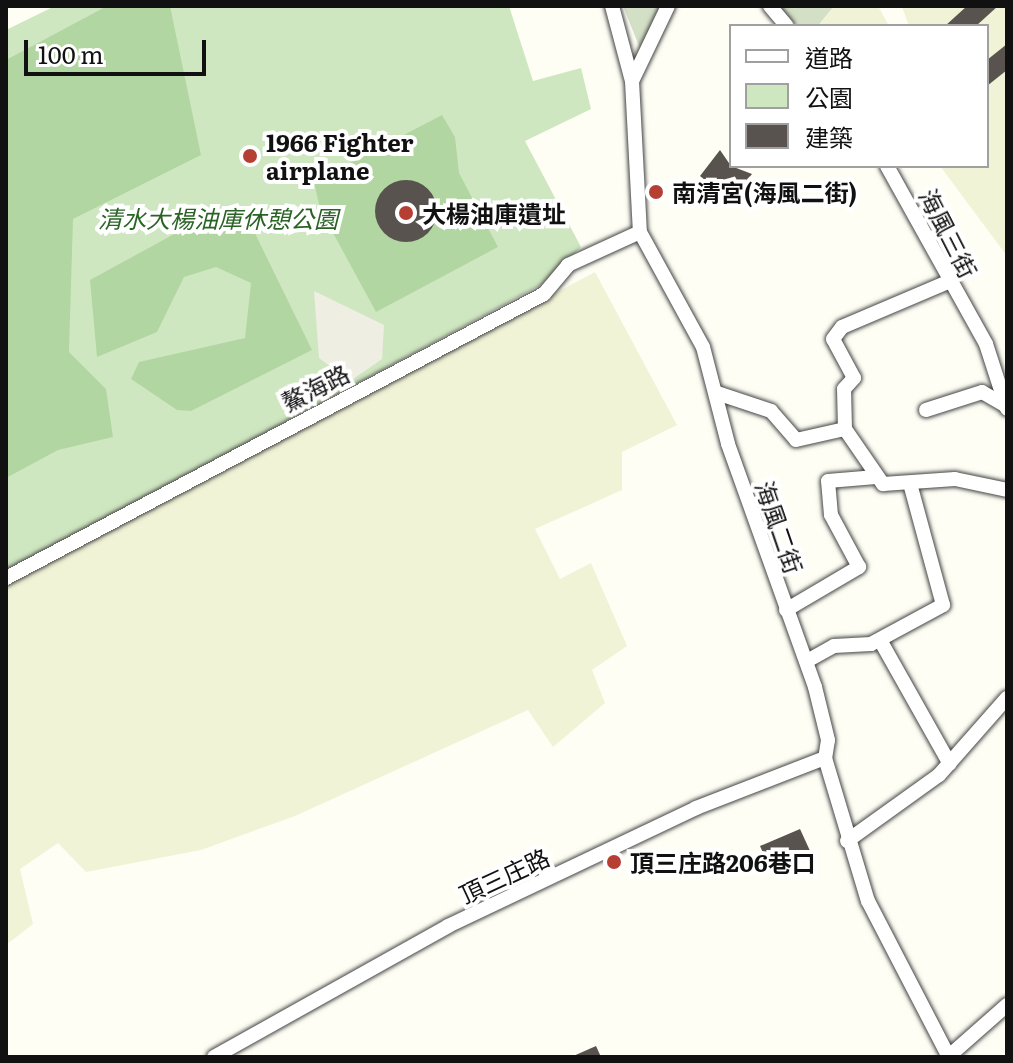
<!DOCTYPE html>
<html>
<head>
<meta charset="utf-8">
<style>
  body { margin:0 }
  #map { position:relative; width:1013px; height:1063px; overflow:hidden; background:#fefef5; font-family:Literata,"Noto Sans TC",serif }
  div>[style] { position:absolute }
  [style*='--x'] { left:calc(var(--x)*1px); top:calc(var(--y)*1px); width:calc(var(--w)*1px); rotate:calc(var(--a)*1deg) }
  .farmland>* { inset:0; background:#f1f3d6 }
  .green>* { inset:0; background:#cfe7c1 }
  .forest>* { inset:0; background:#b2d6a1 }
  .cemetery>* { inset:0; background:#d4e0c6 }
  .plaza>* { inset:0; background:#efeee3 }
  .building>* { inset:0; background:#58534e }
  .round { border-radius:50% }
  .roads { filter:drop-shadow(0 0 2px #444) drop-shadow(0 0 2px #444) }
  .minor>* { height:14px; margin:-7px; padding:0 7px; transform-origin:7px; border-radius:7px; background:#fff }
  .dots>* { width:22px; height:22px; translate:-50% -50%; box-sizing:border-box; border:4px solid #fff; border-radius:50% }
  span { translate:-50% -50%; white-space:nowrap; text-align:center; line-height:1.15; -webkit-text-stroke:8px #fff; paint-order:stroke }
  .poi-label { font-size:24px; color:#111; font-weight:700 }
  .left { translate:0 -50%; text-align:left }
  .park-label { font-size:24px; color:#2a6425; font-style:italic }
  .street-label { font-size:24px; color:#111 }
  .frame { position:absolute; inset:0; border:8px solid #111; pointer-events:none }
  .legend { position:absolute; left:729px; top:24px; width:260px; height:144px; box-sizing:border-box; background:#fff; border:2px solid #a0a0a0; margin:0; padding:10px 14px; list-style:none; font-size:24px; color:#111 }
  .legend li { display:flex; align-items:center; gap:16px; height:40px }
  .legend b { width:40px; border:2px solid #a0a0a0 }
  .scale { position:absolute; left:24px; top:40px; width:182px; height:36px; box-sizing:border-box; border:4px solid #111; border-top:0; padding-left:10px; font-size:24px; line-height:28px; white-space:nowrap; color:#111; -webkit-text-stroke:6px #fff; paint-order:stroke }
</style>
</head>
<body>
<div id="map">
  <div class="farmland">
    <div style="clip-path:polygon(834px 6px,878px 6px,889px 26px,819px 26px)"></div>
    <div style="clip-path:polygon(1007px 6px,1007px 256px,940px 166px,987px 166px,987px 26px,909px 26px,902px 7px)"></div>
    <div style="clip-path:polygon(595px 272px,677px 425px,622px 452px,622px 490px,535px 529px,560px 579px,591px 563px,627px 646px,592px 670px,605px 703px,553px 747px,528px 710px,295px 816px,201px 850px,86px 872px,58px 843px,20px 869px,33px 924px,6px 945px,6px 585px)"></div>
  </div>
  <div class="green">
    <div style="clip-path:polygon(55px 6px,509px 6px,533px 81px,581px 68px,591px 109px,525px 141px,581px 247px,542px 284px,6px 572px,6px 30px)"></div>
  </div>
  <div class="forest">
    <div style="clip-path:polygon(107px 6px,170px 6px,201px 155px,73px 219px,69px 352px,106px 389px,113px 437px,58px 450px,6px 478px,6px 60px)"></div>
    <div style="clip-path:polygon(442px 115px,455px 137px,459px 173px,498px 247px,376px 312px,320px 209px,314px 182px)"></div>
    <div style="clip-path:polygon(209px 215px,224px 228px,247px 217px,312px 350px,191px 411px,177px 410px,131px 379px,139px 362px,245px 338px,251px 283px,216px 267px,184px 277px,157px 332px,97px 357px,90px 280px)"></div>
  </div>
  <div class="cemetery">
    <div style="clip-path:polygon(623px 6px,676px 6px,645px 61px)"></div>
    <div style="clip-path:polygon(778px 6px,834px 6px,818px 26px,795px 26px)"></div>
  </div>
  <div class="plaza">
    <div style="clip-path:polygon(314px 291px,384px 325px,382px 359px,350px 381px,319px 358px)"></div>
  </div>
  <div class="building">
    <div style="clip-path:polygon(967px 6px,998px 6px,976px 26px,945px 26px)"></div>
    <div style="clip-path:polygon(1007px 44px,1007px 70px,987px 86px,987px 60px)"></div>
    <div style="clip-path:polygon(720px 150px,731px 166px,752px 174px,731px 201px,700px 176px)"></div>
    <div class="round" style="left:375px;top:180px;width:62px;height:62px"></div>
    <div style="clip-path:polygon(800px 829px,811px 853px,771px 871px,760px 846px)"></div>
    <div style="clip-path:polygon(596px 1046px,601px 1057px,571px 1057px)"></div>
  </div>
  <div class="roads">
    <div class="minor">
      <div style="--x:612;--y:6;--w:78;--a:75.1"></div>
      <div style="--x:668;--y:6;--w:83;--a:115.6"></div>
      <div style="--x:632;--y:81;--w:151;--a:87"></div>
      <div style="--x:640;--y:232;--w:131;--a:61.3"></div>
      <div style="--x:703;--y:347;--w:100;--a:75.5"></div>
      <div style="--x:728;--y:444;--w:258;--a:70.3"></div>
      <div style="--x:815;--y:687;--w:55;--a:76.2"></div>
      <div style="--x:828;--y:740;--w:18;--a:99"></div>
      <div style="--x:825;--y:758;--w:149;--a:73.3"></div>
      <div style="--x:868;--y:901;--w:176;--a:62.6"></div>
      <div style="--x:770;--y:6;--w:26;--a:50"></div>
      <div style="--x:887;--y:166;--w:204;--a:60.9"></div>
      <div style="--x:986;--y:344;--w:68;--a:72.1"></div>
      <div style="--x:717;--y:393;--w:57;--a:18.4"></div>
      <div style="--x:771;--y:411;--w:38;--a:49"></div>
      <div style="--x:796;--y:440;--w:50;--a:-12.7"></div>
      <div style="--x:845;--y:429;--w:67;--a:55.4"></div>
      <div style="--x:883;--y:484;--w:72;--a:-4"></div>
      <div style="--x:955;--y:479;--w:53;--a:11.9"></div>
      <div style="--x:926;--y:410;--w:59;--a:-17.8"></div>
      <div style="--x:982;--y:392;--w:28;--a:30"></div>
      <div style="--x:845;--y:429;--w:40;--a:-91.4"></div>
      <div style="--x:844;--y:389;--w:15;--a:-48"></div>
      <div style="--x:854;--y:378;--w:44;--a:-118.3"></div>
      <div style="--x:833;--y:339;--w:15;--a:-53"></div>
      <div style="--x:842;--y:327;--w:115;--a:-23"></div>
      <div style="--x:6;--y:578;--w:608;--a:-27.83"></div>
      <div style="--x:544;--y:294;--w:38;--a:-50"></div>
      <div style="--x:568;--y:265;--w:79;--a:-24.6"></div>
      <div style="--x:786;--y:610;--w:85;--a:-30.5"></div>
      <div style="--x:859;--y:567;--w:59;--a:-118.3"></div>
      <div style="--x:831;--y:515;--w:34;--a:-95"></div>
      <div style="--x:828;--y:481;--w:48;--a:-4.8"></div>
      <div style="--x:880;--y:640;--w:142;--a:60.6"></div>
      <div style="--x:807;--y:661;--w:31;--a:-29"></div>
      <div style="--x:834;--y:646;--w:37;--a:-3"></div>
      <div style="--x:871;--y:644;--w:82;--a:-28.4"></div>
      <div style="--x:943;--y:605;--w:122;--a:-105.2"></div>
      <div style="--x:847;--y:841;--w:113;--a:-35.7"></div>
      <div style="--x:939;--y:775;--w:103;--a:-48.6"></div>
      <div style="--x:214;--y:1057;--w:268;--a:-29.2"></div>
      <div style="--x:448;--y:926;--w:275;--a:-25.4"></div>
      <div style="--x:696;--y:808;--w:138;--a:-21.2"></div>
      <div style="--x:948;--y:1057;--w:79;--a:-41.4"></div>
    </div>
  </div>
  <div class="dots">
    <div style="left:250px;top:156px;background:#b63f34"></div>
    <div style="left:656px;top:192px;background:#b63f34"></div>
    <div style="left:406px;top:213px;background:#b63f34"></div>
    <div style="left:614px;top:862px;background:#b63f34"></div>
  </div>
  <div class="poi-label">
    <span class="left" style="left:266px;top:156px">1966 Fighter<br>airplane</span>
    <span class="left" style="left:672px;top:192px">南清宮(海風二街)</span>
    <span class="left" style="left:422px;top:213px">大楊油庫遺址</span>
    <span class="left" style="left:630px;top:862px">頂三庄路206巷口</span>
  </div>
  <div class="park-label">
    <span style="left:218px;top:218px">清水大楊油庫休憩公園</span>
  </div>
  <div class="street-label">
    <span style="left:949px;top:233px;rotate:63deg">海風三街</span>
    <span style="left:315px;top:387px;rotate:-27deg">鰲海路</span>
    <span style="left:780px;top:527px;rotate:71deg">海風二街</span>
    <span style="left:504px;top:875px;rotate:-25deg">頂三庄路</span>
  </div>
  <div class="frame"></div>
  <ul class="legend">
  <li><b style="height:10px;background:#fff"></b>道路</li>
  <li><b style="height:22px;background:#cfe7c1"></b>公園</li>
  <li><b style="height:22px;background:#58534e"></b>建築</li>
  </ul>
  <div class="scale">100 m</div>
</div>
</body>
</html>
